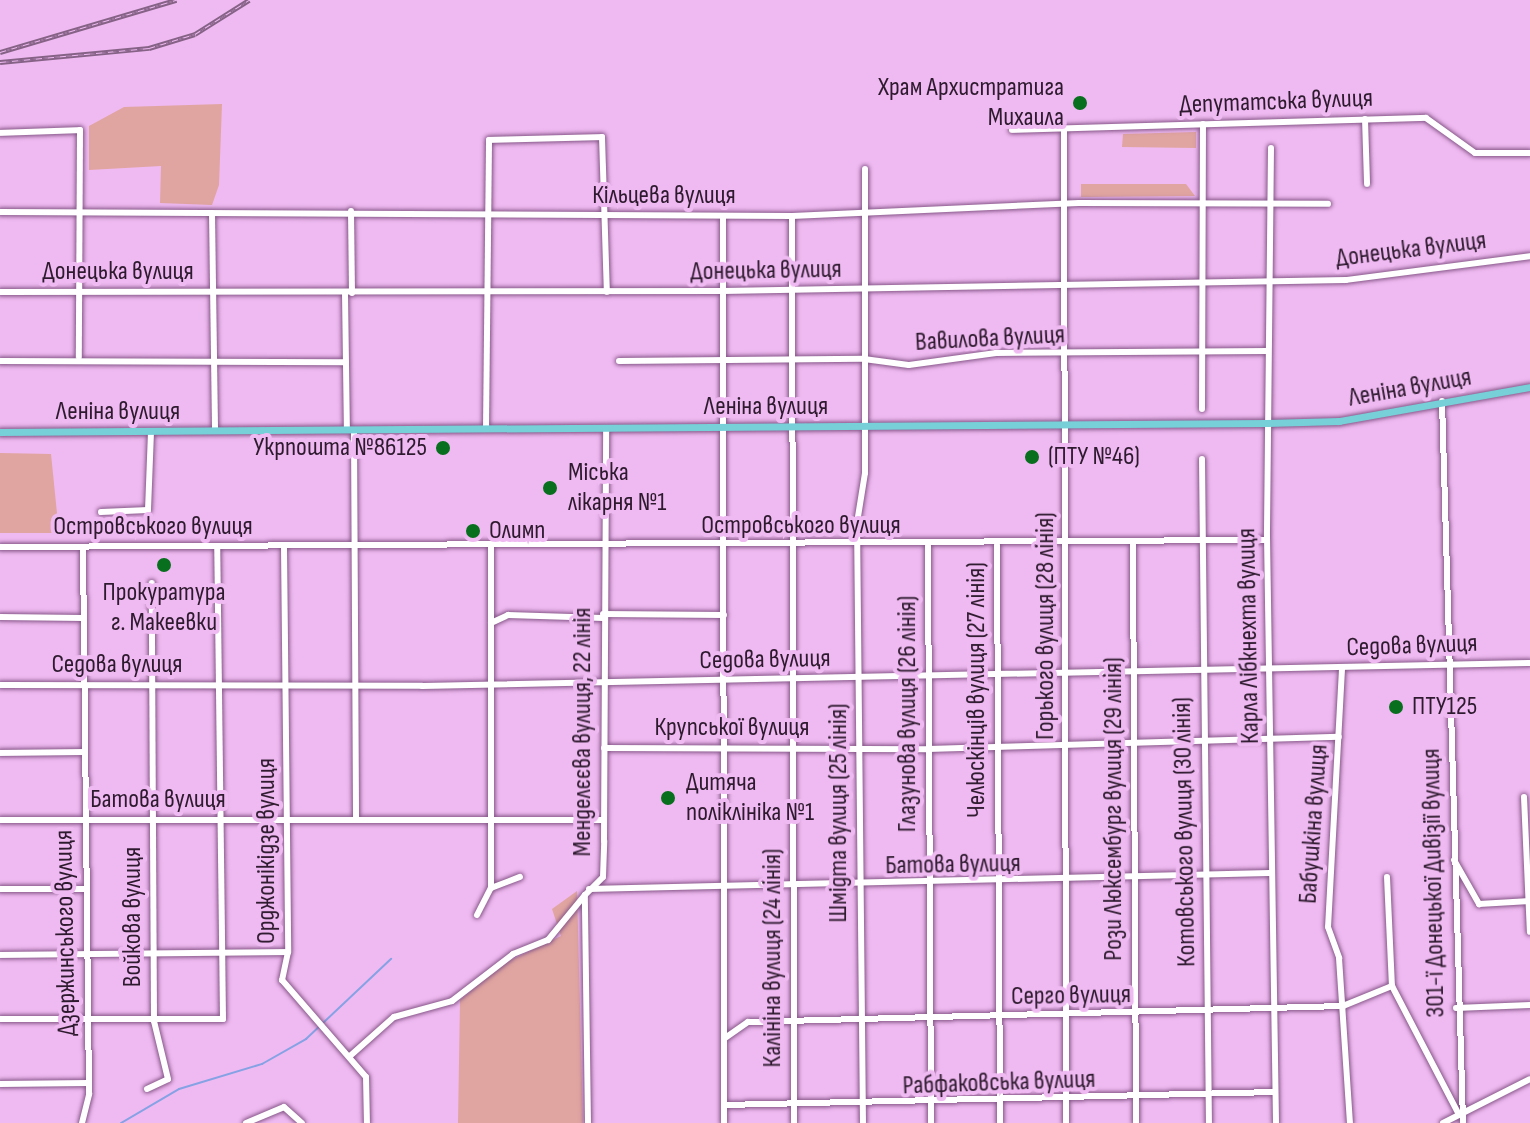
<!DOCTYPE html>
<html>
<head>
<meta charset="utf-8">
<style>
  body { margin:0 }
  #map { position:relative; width:1530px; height:1123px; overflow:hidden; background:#efbaf1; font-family:"Sofia Sans Condensed",sans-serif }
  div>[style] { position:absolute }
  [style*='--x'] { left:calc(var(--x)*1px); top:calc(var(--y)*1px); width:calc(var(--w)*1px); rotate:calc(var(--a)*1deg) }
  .green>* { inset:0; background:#e0a5a0 }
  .stream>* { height:2px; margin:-1px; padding:0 1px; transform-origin:1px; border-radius:1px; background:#85a2e4 }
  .roads { filter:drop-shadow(0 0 2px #875789) drop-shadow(0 0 2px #875789) }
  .minor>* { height:6px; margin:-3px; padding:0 3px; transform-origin:3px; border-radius:3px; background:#fff }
  .major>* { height:7px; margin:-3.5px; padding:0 3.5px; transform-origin:3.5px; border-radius:3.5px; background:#77d0d8 }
  .rail>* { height:5px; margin-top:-2.5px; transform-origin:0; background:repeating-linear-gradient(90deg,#efbaf1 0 6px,#856286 0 12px); box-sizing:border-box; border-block:2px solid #856286 }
  .dots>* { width:22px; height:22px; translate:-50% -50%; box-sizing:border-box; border:4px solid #efbaf1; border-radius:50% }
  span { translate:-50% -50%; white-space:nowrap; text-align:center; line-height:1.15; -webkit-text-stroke:8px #efbaf1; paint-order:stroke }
  .poi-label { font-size:26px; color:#2e1a2f }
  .right { translate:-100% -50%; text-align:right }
  .left { translate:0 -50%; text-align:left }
  .street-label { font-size:26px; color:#2e1a2f }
</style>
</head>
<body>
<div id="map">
  <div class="green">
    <div style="clip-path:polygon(222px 104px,219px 185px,212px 205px,160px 203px,161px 166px,89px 170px,89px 126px,124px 107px)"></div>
    <div style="clip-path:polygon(1196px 132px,1196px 148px,1122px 147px,1123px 134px)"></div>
    <div style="clip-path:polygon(1081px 184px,1186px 184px,1195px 196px,1081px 197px)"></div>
    <div style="clip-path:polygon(0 453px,51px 454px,59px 533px,0 533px)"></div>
    <div style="clip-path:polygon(577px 891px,583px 1123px,458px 1123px,460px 1000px,503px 964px,561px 936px,552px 909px)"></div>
  </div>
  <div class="stream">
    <div style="--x:121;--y:1123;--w:67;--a:-30.4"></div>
    <div style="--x:179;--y:1089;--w:87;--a:-16.8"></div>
    <div style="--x:262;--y:1064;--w:51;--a:-29.6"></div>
    <div style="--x:306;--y:1039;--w:117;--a:-43.3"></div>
  </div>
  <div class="roads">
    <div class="minor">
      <div style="--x:1365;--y:119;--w:65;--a:88.2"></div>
      <div style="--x:1064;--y:129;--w:994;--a:89.88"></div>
      <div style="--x:1012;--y:130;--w:414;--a:-1.7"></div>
      <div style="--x:1426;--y:118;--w:60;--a:35.5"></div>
      <div style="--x:1475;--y:153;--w:55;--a:0"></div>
      <div style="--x:0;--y:133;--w:80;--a:-2.1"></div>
      <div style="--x:80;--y:130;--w:227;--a:90.3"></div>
      <div style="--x:1271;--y:148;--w:388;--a:90.6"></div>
      <div style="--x:1267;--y:536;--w:587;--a:89.12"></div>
      <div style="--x:351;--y:211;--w:82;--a:89.3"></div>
      <div style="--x:0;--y:212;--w:792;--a:0.29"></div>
      <div style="--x:792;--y:216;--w:287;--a:-2.6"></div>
      <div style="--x:1079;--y:203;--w:249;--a:0.2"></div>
      <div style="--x:212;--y:213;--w:218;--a:89.2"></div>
      <div style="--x:723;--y:216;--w:907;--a:89.94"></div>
      <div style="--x:792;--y:216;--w:907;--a:89.87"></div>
      <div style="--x:0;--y:292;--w:723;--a:-0.08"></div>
      <div style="--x:723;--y:291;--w:623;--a:-1.01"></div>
      <div style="--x:1346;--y:280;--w:186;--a:-7.4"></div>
      <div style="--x:345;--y:293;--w:137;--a:89.2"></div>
      <div style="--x:0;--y:361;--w:346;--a:0.2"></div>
      <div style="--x:619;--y:361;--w:245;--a:-0.5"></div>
      <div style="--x:864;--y:359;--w:45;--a:7.6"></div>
      <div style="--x:909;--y:365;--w:88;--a:-7.9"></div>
      <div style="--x:996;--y:353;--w:272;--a:-0.4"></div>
      <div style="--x:1442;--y:401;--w:722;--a:88.33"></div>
      <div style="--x:1202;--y:409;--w:285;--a:-89.8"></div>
      <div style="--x:486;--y:429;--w:289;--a:-89.4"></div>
      <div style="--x:489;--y:140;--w:113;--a:-1.5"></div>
      <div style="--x:602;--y:137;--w:155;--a:88.2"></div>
      <div style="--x:354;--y:431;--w:389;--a:89.7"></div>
      <div style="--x:1202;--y:459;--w:664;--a:89.4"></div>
      <div style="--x:101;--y:512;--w:47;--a:-2.4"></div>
      <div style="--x:148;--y:510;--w:78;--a:-87.8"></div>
      <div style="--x:1133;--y:543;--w:580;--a:89.7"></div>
      <div style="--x:997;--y:545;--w:578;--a:89.7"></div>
      <div style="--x:928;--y:546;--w:577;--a:89.7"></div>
      <div style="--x:0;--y:547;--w:1267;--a:-0.32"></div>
      <div style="--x:284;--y:547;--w:405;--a:89.4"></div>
      <div style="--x:288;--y:952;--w:29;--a:102"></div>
      <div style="--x:282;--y:980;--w:128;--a:49.1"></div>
      <div style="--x:366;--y:1077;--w:46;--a:88.8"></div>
      <div style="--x:603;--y:614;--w:121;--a:0.5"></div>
      <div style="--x:0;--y:617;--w:83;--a:0.7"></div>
      <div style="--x:491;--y:623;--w:19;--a:-25"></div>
      <div style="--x:508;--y:615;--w:95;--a:1.8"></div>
      <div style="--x:1342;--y:669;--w:258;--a:93.1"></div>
      <div style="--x:1328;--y:927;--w:33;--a:70"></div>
      <div style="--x:1339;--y:958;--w:165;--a:86.2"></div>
      <div style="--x:0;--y:685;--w:422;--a:0.1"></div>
      <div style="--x:422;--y:686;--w:1108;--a:-1.19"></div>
      <div style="--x:604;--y:748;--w:324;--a:0.2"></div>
      <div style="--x:928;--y:749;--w:411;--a:-1.7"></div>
      <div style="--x:0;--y:753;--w:82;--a:-0.7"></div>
      <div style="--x:1524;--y:797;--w:135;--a:87.5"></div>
      <div style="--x:0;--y:820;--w:604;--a:0"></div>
      <div style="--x:1454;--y:860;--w:51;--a:60.4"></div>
      <div style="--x:1479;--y:904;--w:51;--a:-3.4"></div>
      <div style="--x:1387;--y:877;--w:109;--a:87.4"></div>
      <div style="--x:1392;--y:986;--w:143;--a:62.5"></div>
      <div style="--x:491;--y:888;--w:31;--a:-21"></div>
      <div style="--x:0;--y:889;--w:85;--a:0"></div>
      <div style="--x:589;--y:889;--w:681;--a:-1.35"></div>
      <div style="--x:477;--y:915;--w:30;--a:-63"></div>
      <div style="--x:491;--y:888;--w:341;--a:-90"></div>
      <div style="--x:0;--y:955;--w:288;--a:-0.6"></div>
      <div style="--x:1456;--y:1008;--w:74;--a:-2.3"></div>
      <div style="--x:0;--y:1019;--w:223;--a:0"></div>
      <div style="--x:223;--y:1019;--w:471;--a:-90.7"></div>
      <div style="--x:725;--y:1038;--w:28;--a:-35"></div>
      <div style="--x:748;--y:1022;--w:595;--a:-1.54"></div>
      <div style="--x:1343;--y:1006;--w:53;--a:-22.2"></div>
      <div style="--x:350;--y:1056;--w:59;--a:-41.6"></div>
      <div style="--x:394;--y:1017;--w:60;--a:-15.4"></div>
      <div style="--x:452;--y:1001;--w:77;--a:-37.6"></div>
      <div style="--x:513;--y:954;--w:38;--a:-22"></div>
      <div style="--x:548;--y:940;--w:58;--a:-50.6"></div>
      <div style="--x:0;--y:1084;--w:88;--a:-0.7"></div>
      <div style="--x:147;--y:1089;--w:23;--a:-25"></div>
      <div style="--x:168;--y:1079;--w:60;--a:-103.6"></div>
      <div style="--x:154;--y:1021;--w:438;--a:-90.3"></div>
      <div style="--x:724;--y:1105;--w:551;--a:-1.35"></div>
      <div style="--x:82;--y:1123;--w:30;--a:-76"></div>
      <div style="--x:89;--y:1094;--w:546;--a:-90.63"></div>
      <div style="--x:246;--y:1123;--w:41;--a:-22.8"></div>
      <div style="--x:284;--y:1107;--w:24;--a:42"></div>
      <div style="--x:588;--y:1123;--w:228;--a:-90.8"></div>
      <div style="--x:585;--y:895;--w:25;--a:-45"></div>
      <div style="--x:603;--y:877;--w:36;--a:-88"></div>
      <div style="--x:604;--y:841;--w:413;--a:-89.7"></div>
      <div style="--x:863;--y:1123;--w:600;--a:-90.57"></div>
      <div style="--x:857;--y:523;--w:51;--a:-80.9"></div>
      <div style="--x:865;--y:473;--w:304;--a:-90"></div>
      <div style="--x:1443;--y:1123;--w:97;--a:-26.8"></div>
    </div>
    <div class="major">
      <div style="--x:0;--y:432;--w:1267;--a:-0.41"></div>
      <div style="--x:1267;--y:423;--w:72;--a:-1.6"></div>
      <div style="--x:1339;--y:421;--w:194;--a:-10.1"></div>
    </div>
  </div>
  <div class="rail">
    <div style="--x:0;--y:52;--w:184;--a:-16.5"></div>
    <div style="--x:0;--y:62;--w:150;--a:-5.4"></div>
    <div style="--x:149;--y:48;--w:48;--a:-16.9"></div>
    <div style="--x:195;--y:34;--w:64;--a:-32.2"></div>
  </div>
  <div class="dots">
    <div style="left:1080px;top:103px;background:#086f1f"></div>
    <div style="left:443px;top:448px;background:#086f1f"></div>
    <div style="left:1032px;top:457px;background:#086f1f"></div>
    <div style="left:550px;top:488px;background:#086f1f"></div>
    <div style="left:473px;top:531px;background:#086f1f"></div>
    <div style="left:164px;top:565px;background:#086f1f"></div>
    <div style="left:1396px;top:707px;background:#086f1f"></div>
    <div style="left:668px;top:798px;background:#086f1f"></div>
  </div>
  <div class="poi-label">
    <span class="right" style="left:1064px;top:103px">Храм Архистратига<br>Михаила</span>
    <span class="right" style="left:427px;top:448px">Укрпошта №86125</span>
    <span class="left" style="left:1048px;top:457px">(ПТУ №46)</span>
    <span class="left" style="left:568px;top:488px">Міська<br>лікарня №1</span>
    <span class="left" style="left:489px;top:531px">Олимп</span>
    <span style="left:164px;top:608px">Прокуратура<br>г. Макеевки</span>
    <span class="left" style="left:1412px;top:707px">ПТУ125</span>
    <span class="left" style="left:686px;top:798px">Дитяча<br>поліклініка №1</span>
  </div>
  <div class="street-label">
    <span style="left:1276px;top:102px;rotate:-2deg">Депутатська вулиця</span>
    <span style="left:664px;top:196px">Кільцева вулиця</span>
    <span style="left:1411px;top:250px;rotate:-7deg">Донецька вулиця</span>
    <span style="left:766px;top:271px;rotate:-1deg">Донецька вулиця</span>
    <span style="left:118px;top:272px">Донецька вулиця</span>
    <span style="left:990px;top:339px;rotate:-3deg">Вавилова вулиця</span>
    <span style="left:1410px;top:388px;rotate:-10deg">Леніна вулиця</span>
    <span style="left:766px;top:407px">Леніна вулиця</span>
    <span style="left:118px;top:412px">Леніна вулиця</span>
    <span style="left:801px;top:526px">Островського вулиця</span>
    <span style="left:153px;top:527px">Островського вулиця</span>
    <span style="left:1046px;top:626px;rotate:-90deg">Горького вулиця (28 лiнiя)</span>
    <span style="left:1249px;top:636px;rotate:-91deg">Карла Лібкнехта вулиця</span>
    <span style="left:1412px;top:646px;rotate:-2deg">Седова вулиця</span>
    <span style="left:765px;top:660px;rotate:-1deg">Седова вулиця</span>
    <span style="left:117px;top:665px">Седова вулиця</span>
    <span style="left:977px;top:690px;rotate:-90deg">Челюскінців вулиця (27 лiнiя)</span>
    <span style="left:908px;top:714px;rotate:-90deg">Глазунова вулиця (26 лiнiя)</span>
    <span style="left:732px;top:728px">Крупської вулиця</span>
    <span style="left:583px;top:732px;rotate:-90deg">Менделєєва вулиця, 22 лінія</span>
    <span style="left:158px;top:800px">Батова вулиця</span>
    <span style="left:1114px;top:809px;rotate:-90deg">Рози Люксембург вулиця (29 лiнiя)</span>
    <span style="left:839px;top:813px;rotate:-90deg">Шмідта вулиця (25 лiнiя)</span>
    <span style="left:1314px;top:824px;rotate:-86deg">Бабушкіна вулиця</span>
    <span style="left:1185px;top:832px;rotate:-91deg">Котовського вулиця (30 лiнiя)</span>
    <span style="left:267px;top:851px;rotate:-90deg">Орджонікідзе вулиця</span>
    <span style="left:953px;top:865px;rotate:-1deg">Батова вулиця</span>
    <span style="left:1434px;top:883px;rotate:-91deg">301-ї Донецької Дивізії вулиця</span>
    <span style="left:133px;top:917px;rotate:-90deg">Войкова вулиця</span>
    <span style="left:66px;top:933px;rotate:-91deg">Дзержинського вулиця</span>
    <span style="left:773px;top:958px;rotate:-90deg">Калініна вулиця (24 лiнiя)</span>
    <span style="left:1071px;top:996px;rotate:-1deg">Серго вулиця</span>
    <span style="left:999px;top:1083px;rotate:-2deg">Рабфаковська вулиця</span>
  </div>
</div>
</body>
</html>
